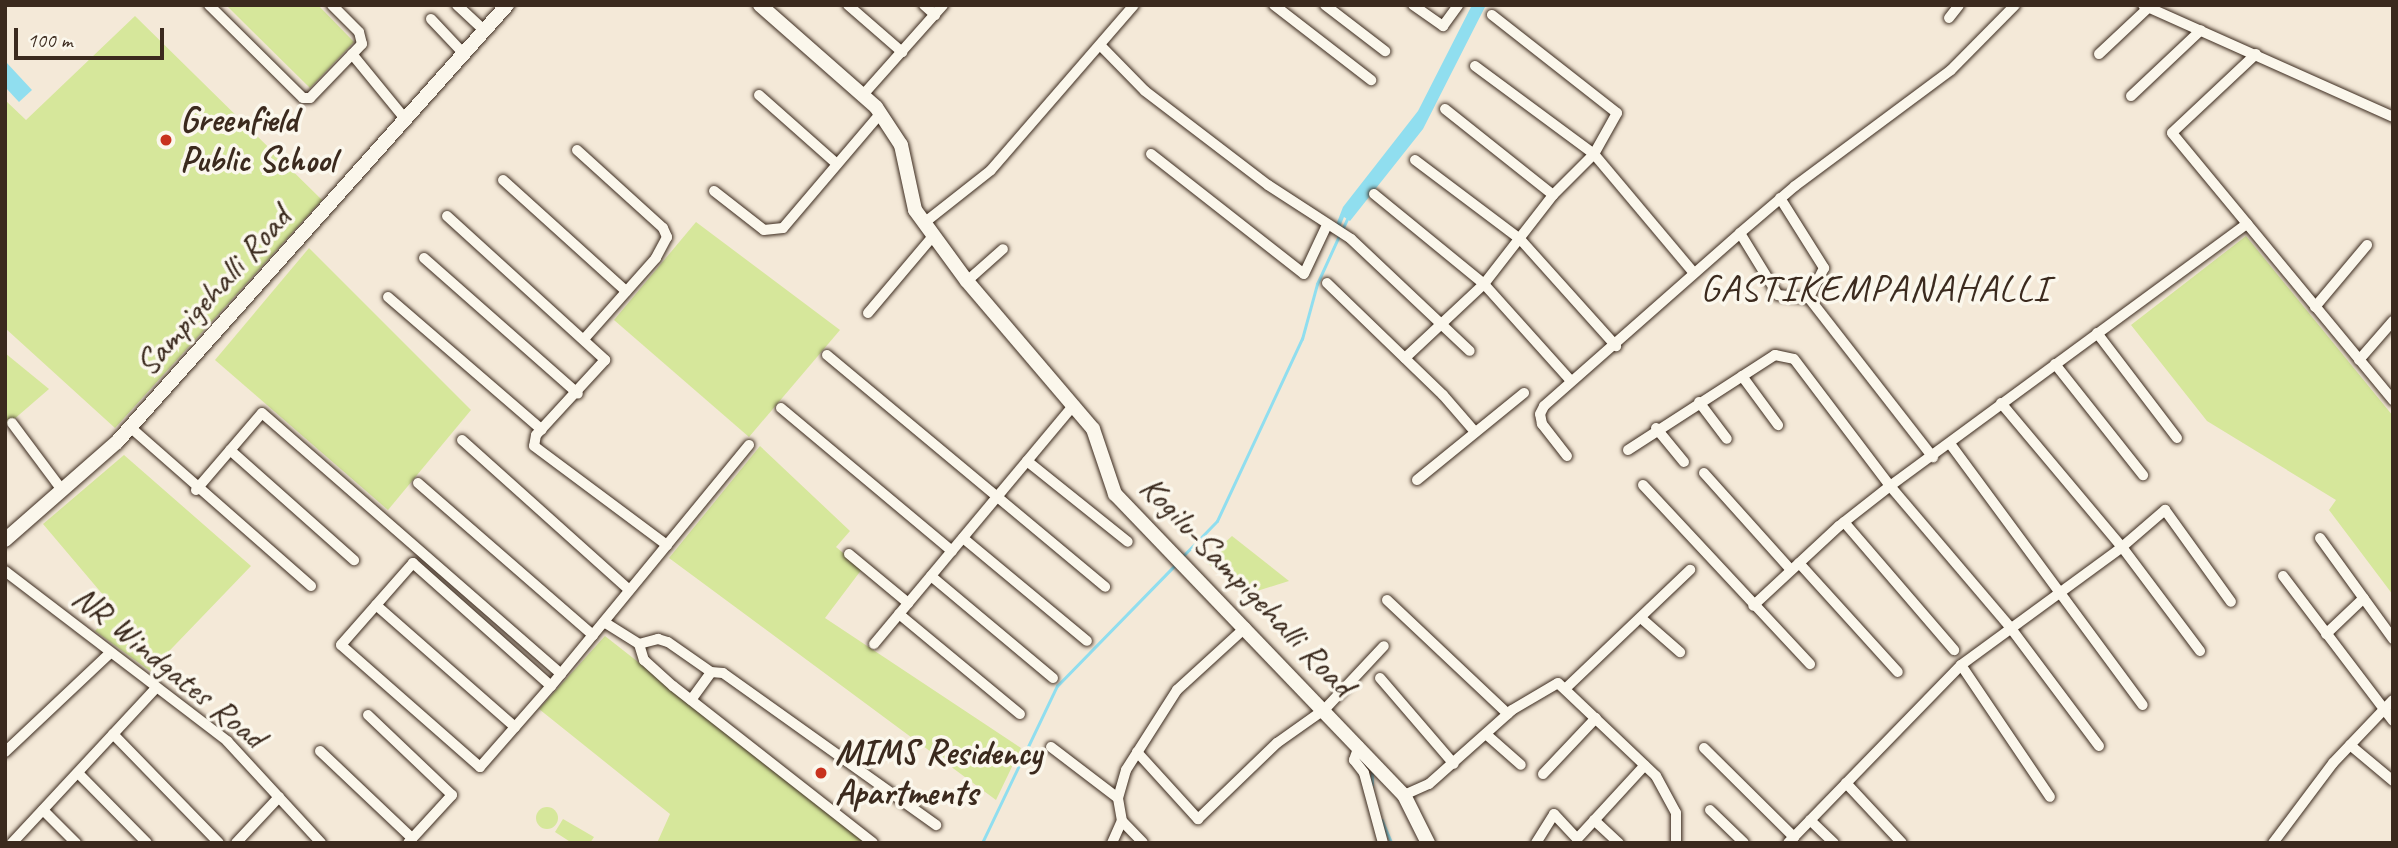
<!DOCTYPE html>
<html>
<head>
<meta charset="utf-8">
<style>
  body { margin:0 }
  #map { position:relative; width:2398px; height:848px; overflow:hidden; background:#f4e9d8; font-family:Caveat,sans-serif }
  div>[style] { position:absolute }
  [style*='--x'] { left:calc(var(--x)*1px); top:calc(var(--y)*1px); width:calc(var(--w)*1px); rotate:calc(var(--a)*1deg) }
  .green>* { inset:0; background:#d6e79b }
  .round { border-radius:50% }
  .water>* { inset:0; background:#90deef }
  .stream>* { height:2.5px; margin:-1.25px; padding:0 1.25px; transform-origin:1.25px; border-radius:1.25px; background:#90deef }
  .roads { filter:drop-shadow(0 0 2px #3b2a1e) drop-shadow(0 0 2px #3b2a1e) }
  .street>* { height:10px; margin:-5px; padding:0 5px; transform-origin:5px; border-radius:5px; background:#fbf7ec }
  .secondary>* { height:14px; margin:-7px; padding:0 7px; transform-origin:7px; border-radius:7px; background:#fbf7ec }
  .dots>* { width:19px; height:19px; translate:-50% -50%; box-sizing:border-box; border:4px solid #fbf7ec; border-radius:50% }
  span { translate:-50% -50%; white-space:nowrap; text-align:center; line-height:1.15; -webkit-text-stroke:7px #fbf7ec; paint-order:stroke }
  .poi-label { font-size:35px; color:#3b2a1e; font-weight:700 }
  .left { translate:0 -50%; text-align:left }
  .street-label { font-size:35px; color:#3b2a1e }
  .quarter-label { font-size:38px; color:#3b2a1e; letter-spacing:2px }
  .frame { position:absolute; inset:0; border:7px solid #3b2a1e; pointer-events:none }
  .scale { position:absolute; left:14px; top:28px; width:150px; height:32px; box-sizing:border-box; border:4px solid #3b2a1e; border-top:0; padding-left:9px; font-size:21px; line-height:24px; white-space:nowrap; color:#3b2a1e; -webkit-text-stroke:5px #fbf7ec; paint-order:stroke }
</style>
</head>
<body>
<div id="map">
  <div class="green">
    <div style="clip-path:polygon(226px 5px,318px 5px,354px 42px,310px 88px)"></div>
    <div style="clip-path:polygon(135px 16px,322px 200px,115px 428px,5px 328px,5px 100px,26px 120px)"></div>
    <div style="clip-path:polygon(696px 222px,840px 330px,749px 437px,614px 320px)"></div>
    <div style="clip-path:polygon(2246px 236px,2393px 416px,2393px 595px,2329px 510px,2336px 500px,2207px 421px,2131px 325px)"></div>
    <div style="clip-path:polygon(309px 248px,471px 410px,388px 510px,215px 360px)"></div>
    <div style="clip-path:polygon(5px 353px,49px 389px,5px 427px)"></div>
    <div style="clip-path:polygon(760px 446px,850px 531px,836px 547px,862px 569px,825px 618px,1021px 748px,996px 800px,669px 558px)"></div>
    <div style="clip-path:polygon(124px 455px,251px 566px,150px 671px,95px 631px,115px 609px,43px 524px)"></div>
    <div style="clip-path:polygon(1232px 536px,1289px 581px,1257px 591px,1226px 578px,1205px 561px)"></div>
    <div style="clip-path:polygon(605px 636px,869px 843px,657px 843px,670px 814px,539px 709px)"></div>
    <div class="round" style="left:536px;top:807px;width:22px;height:22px"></div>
    <div style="clip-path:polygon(563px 819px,594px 837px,590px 843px,572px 843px,555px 832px)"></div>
  </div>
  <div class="water">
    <div style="clip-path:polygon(1472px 5px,1486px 5px,1423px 129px,1350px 221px,1344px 217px,1340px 227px,1336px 225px,1343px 207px,1418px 111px)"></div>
    <div style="clip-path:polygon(6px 62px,32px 90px,19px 102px,5px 87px)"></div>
  </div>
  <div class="stream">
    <div style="--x:1342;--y:230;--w:14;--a:-65"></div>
    <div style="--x:1182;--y:557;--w:50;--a:-45.8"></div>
    <div style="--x:1217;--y:521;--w:201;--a:-65"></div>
    <div style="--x:1302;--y:339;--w:57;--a:-74.7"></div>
    <div style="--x:1317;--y:284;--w:53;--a:-65.4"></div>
    <div style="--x:1372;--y:785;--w:15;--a:-90"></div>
    <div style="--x:1382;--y:820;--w:25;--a:67"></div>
    <div style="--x:982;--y:843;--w:174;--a:-64.5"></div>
    <div style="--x:1057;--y:686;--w:169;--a:-45.7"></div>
  </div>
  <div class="roads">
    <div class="street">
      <div style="--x:209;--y:5;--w:132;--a:44.7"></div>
      <div style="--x:303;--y:98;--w:7;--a:0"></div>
      <div style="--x:310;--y:98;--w:75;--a:-46.1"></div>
      <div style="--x:362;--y:44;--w:12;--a:-104"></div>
      <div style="--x:359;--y:32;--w:38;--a:-135"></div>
      <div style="--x:457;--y:5;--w:37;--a:43"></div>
      <div style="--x:848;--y:5;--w:72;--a:41"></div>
      <div style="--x:924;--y:5;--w:15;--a:42"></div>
      <div style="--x:1274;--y:5;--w:123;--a:37.7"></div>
      <div style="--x:1325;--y:5;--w:76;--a:37.5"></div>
      <div style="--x:1413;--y:5;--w:37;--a:35"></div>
      <div style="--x:1443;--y:26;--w:26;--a:-54"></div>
      <div style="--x:2143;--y:5;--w:274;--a:24.1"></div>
      <div style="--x:1949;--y:18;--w:16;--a:-52"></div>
      <div style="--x:431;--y:19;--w:48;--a:46.7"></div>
      <div style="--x:1100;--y:45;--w:64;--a:45.6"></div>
      <div style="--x:1145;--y:91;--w:155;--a:37.4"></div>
      <div style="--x:1268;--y:185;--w:99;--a:33"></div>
      <div style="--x:1351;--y:239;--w:163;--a:43.3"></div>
      <div style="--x:352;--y:54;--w:85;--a:50.7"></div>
      <div style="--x:2099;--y:54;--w:67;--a:-43.2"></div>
      <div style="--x:2256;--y:54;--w:115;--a:136.8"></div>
      <div style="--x:2172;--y:133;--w:347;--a:50.4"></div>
      <div style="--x:1475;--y:66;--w:148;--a:36.5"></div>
      <div style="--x:1594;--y:154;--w:155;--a:50"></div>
      <div style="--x:759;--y:95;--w:104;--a:41.5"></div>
      <div style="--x:862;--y:96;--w:122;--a:-48.3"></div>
      <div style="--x:2131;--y:96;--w:96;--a:-43.3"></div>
      <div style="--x:1445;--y:109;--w:138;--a:38.5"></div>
      <div style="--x:577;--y:150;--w:116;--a:42.2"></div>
      <div style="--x:663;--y:228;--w:10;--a:66"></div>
      <div style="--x:667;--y:237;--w:24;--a:118"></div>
      <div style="--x:656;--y:258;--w:107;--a:131.6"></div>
      <div style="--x:1151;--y:154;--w:194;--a:38.1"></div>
      <div style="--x:1304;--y:274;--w:54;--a:-64.9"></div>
      <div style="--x:1415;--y:160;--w:131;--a:37"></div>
      <div style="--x:1520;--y:239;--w:144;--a:48.1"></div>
      <div style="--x:503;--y:180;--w:166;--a:42.1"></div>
      <div style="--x:714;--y:191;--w:63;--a:38"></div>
      <div style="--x:764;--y:230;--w:19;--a:-6"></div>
      <div style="--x:783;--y:228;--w:150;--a:-49.6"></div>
      <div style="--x:1374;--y:194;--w:142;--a:39.3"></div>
      <div style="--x:1484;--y:284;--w:129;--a:48.1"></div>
      <div style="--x:1780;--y:198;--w:83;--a:57.8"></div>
      <div style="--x:1824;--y:268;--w:34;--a:117"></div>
      <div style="--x:447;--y:216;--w:214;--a:42.3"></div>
      <div style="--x:605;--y:360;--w:102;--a:132.6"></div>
      <div style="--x:536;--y:435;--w:11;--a:100"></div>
      <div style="--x:534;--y:446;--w:166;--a:36.7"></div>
      <div style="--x:924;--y:223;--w:85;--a:-38.3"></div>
      <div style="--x:991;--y:170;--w:218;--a:-49.1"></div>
      <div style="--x:1740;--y:233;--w:72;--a:-40.5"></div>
      <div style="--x:1795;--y:186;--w:194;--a:-36.6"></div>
      <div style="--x:1951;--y:70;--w:91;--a:-45.4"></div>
      <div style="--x:424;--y:258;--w:205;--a:41.4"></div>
      <div style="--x:967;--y:281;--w:48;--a:-41.6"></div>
      <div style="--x:1327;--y:283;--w:161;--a:44"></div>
      <div style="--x:1443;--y:395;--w:49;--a:49.1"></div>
      <div style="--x:388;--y:297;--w:203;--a:40.8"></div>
      <div style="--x:2315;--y:307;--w:81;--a:-50"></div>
      <div style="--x:868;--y:313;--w:101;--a:-49.8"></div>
      <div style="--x:2097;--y:333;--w:132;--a:52.7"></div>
      <div style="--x:827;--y:355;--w:362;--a:39.8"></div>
      <div style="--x:1405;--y:358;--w:108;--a:-43.1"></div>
      <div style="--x:1484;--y:284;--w:113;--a:-52.2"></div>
      <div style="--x:1553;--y:195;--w:58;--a:-45"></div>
      <div style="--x:1594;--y:154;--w:47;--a:-60.7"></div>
      <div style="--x:1617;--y:113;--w:159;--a:-141.9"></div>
      <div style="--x:2359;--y:360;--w:52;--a:-48.9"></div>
      <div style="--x:2055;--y:364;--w:142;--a:51.6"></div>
      <div style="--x:1742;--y:376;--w:61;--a:53.7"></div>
      <div style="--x:1699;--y:402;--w:46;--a:52.9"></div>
      <div style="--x:2001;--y:403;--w:188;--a:50"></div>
      <div style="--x:2122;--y:547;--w:130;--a:53.1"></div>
      <div style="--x:781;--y:408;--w:223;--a:39.9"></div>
      <div style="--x:12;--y:423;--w:84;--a:53.3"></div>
      <div style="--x:130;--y:427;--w:241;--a:41.3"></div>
      <div style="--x:1656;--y:428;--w:44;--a:50.5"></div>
      <div style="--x:462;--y:440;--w:224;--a:41.9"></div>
      <div style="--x:1951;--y:445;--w:323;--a:53.6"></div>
      <div style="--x:230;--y:450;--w:166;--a:41.6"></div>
      <div style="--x:1628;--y:450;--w:175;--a:-32.9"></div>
      <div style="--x:1775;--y:355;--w:19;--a:12"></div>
      <div style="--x:1794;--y:359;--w:159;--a:52.9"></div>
      <div style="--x:1890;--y:486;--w:65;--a:141.9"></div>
      <div style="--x:1839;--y:526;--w:117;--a:137.1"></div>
      <div style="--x:1567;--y:456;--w:41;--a:-128"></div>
      <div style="--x:1542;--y:424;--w:10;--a:-101"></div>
      <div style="--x:1540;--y:414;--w:9;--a:-63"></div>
      <div style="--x:1544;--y:406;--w:261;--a:-41.4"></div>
      <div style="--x:1740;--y:233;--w:73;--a:58.5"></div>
      <div style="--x:1778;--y:295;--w:31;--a:6"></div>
      <div style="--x:1809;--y:298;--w:202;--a:52.1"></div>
      <div style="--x:1027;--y:461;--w:129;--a:38.7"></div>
      <div style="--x:1704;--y:473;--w:130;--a:48.1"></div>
      <div style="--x:1417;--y:480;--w:138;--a:-39.1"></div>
      <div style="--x:418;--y:483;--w:232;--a:41"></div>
      <div style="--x:1643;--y:485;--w:245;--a:47"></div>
      <div style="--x:196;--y:490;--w:101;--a:-49.4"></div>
      <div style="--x:262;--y:413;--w:397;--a:41.1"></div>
      <div style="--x:1844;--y:522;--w:169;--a:49.3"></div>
      <div style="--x:963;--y:538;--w:161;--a:39.7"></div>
      <div style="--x:2320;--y:538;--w:125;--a:54.1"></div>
      <div style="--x:849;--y:554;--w:77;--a:39.7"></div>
      <div style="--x:1799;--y:563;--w:147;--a:47.8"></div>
      <div style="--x:5;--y:571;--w:280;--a:37.4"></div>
      <div style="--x:227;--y:741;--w:139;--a:47.3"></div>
      <div style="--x:931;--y:576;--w:159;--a:39.9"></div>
      <div style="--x:2283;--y:576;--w:182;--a:52.8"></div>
      <div style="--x:1387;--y:600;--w:166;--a:43.3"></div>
      <div style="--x:376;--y:605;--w:185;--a:41.3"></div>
      <div style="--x:899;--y:614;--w:157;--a:39.6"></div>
      <div style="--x:1641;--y:618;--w:52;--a:41.1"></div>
      <div style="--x:604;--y:622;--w:41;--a:32.2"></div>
      <div style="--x:639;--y:644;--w:17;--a:73"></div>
      <div style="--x:644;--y:660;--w:39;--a:42"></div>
      <div style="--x:673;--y:686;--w:254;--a:38.1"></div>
      <div style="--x:2326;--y:634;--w:52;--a:-43.5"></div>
      <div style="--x:639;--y:644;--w:20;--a:-15"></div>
      <div style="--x:658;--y:639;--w:10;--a:17"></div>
      <div style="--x:668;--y:642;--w:52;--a:34.9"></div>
      <div style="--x:711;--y:672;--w:12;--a:5"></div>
      <div style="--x:723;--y:673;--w:262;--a:35.5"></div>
      <div style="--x:874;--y:644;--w:312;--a:-50.1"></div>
      <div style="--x:1961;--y:665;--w:159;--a:56"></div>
      <div style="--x:1380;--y:678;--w:113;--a:49.3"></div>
      <div style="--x:551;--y:686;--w:185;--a:-138.3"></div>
      <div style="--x:413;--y:563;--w:109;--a:131.3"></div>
      <div style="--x:341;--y:645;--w:185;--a:41.3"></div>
      <div style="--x:480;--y:767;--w:108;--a:-48.8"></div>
      <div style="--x:551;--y:686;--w:312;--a:-50.6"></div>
      <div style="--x:1565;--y:689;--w:173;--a:-43.6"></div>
      <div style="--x:691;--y:700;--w:34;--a:-54"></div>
      <div style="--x:368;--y:715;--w:116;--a:43.6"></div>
      <div style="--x:452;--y:795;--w:65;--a:132.5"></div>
      <div style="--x:113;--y:734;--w:152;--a:45.8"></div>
      <div style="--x:1487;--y:735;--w:45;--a:41.4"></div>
      <div style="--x:2350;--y:745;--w:56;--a:39.9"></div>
      <div style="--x:1359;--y:746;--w:15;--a:110"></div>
      <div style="--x:1354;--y:760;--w:16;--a:52"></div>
      <div style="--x:1364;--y:773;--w:73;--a:74.8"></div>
      <div style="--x:2099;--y:746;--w:149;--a:-126.8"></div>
      <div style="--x:2010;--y:627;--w:185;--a:-130.4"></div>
      <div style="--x:1890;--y:486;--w:443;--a:-36.3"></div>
      <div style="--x:1051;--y:747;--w:84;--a:37.3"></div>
      <div style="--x:1704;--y:748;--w:127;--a:44.7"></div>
      <div style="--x:320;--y:751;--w:127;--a:43.4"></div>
      <div style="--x:5;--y:752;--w:144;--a:-43.3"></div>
      <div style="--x:1137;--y:752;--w:91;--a:47.7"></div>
      <div style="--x:1198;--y:819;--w:110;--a:-43.9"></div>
      <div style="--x:1277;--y:743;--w:59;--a:-35.3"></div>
      <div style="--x:1325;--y:709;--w:86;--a:-46.9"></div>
      <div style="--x:78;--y:773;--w:98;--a:45.4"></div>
      <div style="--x:1543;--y:774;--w:77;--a:-46.6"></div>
      <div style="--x:1846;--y:783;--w:82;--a:47"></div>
      <div style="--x:1404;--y:795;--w:27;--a:-24"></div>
      <div style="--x:1429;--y:784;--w:111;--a:-41.7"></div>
      <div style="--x:1512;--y:710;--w:53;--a:-30.4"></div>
      <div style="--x:1558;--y:683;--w:135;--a:43.5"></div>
      <div style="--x:1656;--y:776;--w:42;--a:61.6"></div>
      <div style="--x:1676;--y:813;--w:30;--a:90"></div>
      <div style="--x:43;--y:810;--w:47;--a:45"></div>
      <div style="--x:1710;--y:810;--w:47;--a:44.1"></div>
      <div style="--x:1594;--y:820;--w:34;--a:43"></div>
      <div style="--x:1810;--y:820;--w:33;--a:44"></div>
      <div style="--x:1122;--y:821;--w:30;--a:46"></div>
      <div style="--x:12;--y:843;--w:212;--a:-47.1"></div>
      <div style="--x:236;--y:843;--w:63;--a:-46.9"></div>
      <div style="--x:1112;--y:843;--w:24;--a:-66"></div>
      <div style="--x:1122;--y:821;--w:23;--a:-100"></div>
      <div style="--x:1118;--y:798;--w:29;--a:-74"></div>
      <div style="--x:1126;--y:770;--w:95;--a:-57.5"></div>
      <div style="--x:1177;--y:690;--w:93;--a:-42.4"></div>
      <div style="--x:1536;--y:843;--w:34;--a:-58"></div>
      <div style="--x:1554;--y:814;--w:34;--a:47"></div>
      <div style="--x:1577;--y:839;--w:100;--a:-47.4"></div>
      <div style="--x:1788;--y:843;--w:248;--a:-45.8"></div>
      <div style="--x:1961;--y:665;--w:200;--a:-36.2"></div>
      <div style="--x:2122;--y:547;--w:57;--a:-40.7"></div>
      <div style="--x:2165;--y:510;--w:113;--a:54.3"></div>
      <div style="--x:2273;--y:843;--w:100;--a:-53.1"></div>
      <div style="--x:2333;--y:763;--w:87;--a:-46.4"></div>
    </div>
    <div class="secondary">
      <div style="--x:760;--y:5;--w:154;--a:41.3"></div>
      <div style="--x:876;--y:107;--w:45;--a:56.7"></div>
      <div style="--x:901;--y:145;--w:66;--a:77.8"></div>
      <div style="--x:915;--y:210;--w:88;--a:53.8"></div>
      <div style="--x:967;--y:281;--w:194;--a:49.6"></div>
      <div style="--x:1093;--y:429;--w:69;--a:71.3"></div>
      <div style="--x:1115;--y:494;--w:417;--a:46.2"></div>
      <div style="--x:1404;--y:795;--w:54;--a:63.4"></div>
      <div style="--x:5;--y:540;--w:149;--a:-41.2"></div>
      <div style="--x:117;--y:442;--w:586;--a:-48.25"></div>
    </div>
  </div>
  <div class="dots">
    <div style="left:166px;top:140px;background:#c8321e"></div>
    <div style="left:821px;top:773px;background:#c8321e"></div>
  </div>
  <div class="poi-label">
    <span class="left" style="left:180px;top:140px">Greenfield<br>Public School</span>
    <span class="left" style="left:835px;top:773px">MIMS Residency<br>Apartments</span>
  </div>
  <div class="street-label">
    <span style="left:213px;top:291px;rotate:-48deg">Sampigehalli Road</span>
    <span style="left:1247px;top:586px;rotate:46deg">Kogilu-Sampigehalli Road</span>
    <span style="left:169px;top:667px;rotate:39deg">NR Windgates Road</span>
  </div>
  <div class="quarter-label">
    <span style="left:1875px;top:288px">GASTIKEMPANAHALLI</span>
  </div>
  <div class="frame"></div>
  <div class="scale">100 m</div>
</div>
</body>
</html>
